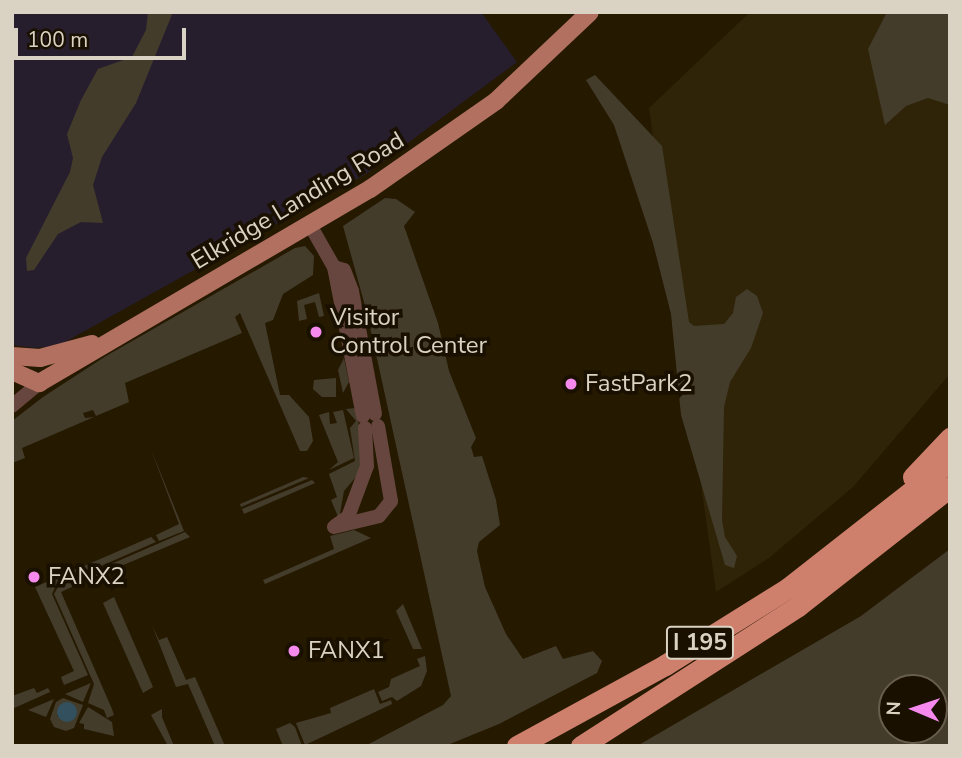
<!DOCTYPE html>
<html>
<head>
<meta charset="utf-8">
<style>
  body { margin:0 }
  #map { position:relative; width:962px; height:758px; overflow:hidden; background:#251900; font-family:"Nunito Sans",sans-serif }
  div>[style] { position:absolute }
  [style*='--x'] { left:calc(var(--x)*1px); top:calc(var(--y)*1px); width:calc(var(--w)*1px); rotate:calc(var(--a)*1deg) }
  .commercial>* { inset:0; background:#261e2d }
  .built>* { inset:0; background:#2f2408 }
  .green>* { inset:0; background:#443c2b }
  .water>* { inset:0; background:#33505f }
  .round { border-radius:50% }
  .minor>* { height:14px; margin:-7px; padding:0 7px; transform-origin:7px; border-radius:7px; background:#66463e }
  .major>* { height:18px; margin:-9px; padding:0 9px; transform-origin:9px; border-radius:9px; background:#b17060 }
  .highway>* { height:21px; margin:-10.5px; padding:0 10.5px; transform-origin:10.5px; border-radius:10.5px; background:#cf806d }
  .dots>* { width:19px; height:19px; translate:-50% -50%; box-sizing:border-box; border:4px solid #1a1000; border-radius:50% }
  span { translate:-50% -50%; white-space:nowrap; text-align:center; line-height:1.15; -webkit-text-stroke:7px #1a1000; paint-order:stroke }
  .shield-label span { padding:2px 5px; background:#1a1000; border:2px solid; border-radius:5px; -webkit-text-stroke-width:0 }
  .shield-label { font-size:23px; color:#dad2c2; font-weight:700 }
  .street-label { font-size:24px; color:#dad2c2 }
  .poi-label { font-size:24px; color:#dad2c2 }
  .left { translate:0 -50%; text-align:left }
  .frame { position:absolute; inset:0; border:14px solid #dad2c2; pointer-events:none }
  .north { position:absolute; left:878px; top:674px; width:70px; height:70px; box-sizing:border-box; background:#1a1000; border:2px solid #675e4e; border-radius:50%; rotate:272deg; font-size:19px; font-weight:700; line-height:28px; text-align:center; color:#dad2c2 }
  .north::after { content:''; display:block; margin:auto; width:24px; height:32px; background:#f689ee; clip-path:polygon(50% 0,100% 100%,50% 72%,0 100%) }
  .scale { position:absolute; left:14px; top:28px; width:172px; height:32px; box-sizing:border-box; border:4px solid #dad2c2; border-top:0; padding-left:9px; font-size:21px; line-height:24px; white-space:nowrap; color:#dad2c2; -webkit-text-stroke:5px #1a1000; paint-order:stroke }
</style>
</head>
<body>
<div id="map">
  <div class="commercial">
    <div style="clip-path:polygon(12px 12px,481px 12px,517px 62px,366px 174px,58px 346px,34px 348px,12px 345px)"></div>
  </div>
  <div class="built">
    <div style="clip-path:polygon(750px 12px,950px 12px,950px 374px,853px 487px,769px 558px,716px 592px,649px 108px)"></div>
  </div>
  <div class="green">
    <div style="clip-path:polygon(148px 12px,173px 12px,136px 103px,102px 157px,93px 185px,103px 223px,81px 222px,58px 234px,34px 270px,27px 271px,26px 258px,70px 172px,73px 158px,67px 134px,81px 100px,98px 69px,132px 57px,146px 30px)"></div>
    <div style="clip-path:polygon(887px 12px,950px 12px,950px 105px,928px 98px,906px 106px,885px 125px,868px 49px)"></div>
    <div style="clip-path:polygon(595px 75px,662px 146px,689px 322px,694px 326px,724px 324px,733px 313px,736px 297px,747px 289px,757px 296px,763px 313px,751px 348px,730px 382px,724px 407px,722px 520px,725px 537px,737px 556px,734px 568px,725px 565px,681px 415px,671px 314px,653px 243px,614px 125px,586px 80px)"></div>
    <div style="clip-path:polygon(385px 198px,396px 199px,415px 212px,404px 226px,438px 323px,449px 371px,476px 438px,471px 447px,474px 457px,482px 456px,496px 500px,500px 525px,479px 542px,477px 551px,485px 587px,506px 634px,523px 659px,556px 646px,563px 659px,593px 651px,602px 661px,597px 673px,499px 724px,445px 746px,365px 746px,443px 705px,451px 696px,367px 313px,343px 226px)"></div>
    <div style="clip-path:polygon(305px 246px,314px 256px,313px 275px,283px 294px,273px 320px,265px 323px,280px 395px,289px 395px,309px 417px,313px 441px,307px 451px,300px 451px,240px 313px,235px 317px,242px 333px,125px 383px,129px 402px,96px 416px,93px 410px,83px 413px,85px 418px,94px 417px,22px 448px,25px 458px,12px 463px,12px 421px,43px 397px,106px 356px,295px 248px)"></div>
    <div style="clip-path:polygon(319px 293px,324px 316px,319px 317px,315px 302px,304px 305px,307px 319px,299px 321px,297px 301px)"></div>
    <div style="clip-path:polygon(344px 358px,349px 382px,343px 393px,338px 370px)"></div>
    <div style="clip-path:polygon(336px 378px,336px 397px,322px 397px,313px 389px,314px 380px)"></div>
    <div style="clip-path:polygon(356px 408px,364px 455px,360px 472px,344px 491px,339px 519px,331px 500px,337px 497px,329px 474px,355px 461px,350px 428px,356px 421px,346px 409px)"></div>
    <div style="clip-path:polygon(343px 410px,354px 458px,329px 470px,338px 462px,319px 415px,329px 412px,330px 424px,337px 423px,333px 412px)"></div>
    <div style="clip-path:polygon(150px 447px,184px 531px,159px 541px,156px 535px,179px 524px)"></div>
    <div style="clip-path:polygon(303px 477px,309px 478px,241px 507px,240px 504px)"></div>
    <div style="clip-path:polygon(312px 480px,315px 483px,244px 514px,242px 509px)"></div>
    <div style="clip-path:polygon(354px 530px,371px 538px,265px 584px,263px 580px,334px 549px,330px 536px)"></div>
    <div style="clip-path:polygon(185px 532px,190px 537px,90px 579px,88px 574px)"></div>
    <div style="clip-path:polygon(151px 537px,156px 542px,87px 572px,84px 566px)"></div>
    <div style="clip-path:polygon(evenodd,950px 549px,950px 746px,637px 746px,861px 616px,950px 549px,892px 688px,934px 688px,934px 730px,892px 730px,892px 688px)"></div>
    <div style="clip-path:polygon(79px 568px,84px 574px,56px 585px,52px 594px,88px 675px,64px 685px,61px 677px,74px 671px,35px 587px)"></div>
    <div style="clip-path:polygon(85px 575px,87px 580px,61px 592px,112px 709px,114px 715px,107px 718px,104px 710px,88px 703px,94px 684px,54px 594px,58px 587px)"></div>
    <div style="clip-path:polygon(114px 597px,153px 687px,143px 693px,103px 603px)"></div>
    <div style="clip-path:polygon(403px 604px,422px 649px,413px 649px,396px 611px)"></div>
    <div style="clip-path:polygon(152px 625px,159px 640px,167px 637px,186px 680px,195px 677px,225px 746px,215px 746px,188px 684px,176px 687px)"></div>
    <div style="clip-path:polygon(425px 656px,427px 671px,421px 686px,397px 701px,392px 697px,382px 701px,378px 692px,389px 687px,391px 679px,420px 666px,417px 659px)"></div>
    <div style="clip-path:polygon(91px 683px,83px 702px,65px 694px)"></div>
    <div style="clip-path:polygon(34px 688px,37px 693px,48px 688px,50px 692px,12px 709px,12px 696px)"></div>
    <div style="clip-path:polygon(374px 689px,380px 704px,391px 700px,392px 704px,305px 745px,296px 723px,331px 713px,330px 708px)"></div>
    <div style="clip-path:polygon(evenodd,63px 698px,83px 705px,74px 728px,66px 731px,54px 727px,50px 719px,56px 702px,63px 698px,64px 703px,73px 705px,69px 721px,57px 716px,64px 703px)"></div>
    <div style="clip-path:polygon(54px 699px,46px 717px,28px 710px)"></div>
    <div style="clip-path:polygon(88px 707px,112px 722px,114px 736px,84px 729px,84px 724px,79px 723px)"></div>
    <div style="clip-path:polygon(162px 709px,162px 717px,174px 746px,168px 746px,151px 715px)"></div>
    <div style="clip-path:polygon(290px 723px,295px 727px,302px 746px,283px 746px,276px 729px)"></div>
  </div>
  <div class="water">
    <div class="round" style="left:57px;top:702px;width:20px;height:20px"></div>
  </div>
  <div class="minor">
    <div style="--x:310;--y:225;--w:48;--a:60.3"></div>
    <div style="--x:334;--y:267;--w:152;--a:79"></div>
    <div style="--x:334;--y:267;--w:10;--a:17"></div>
    <div style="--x:344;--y:270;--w:22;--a:69"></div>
    <div style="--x:352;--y:291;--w:125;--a:79.4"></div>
    <div style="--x:12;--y:406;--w:35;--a:-40"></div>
    <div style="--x:335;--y:526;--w:16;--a:-35"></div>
    <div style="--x:348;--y:517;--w:54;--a:-69.6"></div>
    <div style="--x:367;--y:466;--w:38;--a:-93"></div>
    <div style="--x:334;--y:527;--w:46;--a:-13.7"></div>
    <div style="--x:379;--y:516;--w:19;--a:-51"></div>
    <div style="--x:391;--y:501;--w:76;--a:-99.8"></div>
  </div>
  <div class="major">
    <div style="--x:12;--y:356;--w:28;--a:4"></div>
    <div style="--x:40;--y:358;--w:54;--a:-15.1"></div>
    <div style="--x:12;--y:371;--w:30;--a:24"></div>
    <div style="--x:39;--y:383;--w:384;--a:-30.4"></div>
    <div style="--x:370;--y:189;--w:154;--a:-34.9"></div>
    <div style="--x:496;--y:101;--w:129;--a:-43.4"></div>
  </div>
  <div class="highway">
    <div style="--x:913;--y:477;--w:54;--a:-46.5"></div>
    <div style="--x:517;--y:746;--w:169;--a:-28.7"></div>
    <div style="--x:665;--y:665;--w:145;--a:-32"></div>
    <div style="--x:788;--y:588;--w:206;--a:-38.1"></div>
    <div style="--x:581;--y:746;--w:258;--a:-32.8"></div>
    <div style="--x:798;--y:606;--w:193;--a:-38.1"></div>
  </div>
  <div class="dots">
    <div style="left:316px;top:332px;background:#f689ee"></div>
    <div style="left:571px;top:384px;background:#f689ee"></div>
    <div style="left:34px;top:577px;background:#f689ee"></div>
    <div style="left:294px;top:651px;background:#f689ee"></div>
  </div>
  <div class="shield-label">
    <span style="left:700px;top:643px">I 195</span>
  </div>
  <div class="street-label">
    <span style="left:298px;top:201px;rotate:-31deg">Elkridge Landing Road</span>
  </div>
  <div class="poi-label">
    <span class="left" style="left:330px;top:332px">Visitor<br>Control Center</span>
    <span class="left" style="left:585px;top:384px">FastPark2</span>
    <span class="left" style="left:48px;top:577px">FANX2</span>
    <span class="left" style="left:308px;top:651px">FANX1</span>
  </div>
  <div class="frame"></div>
  <div class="north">N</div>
  <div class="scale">100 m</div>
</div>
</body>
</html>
